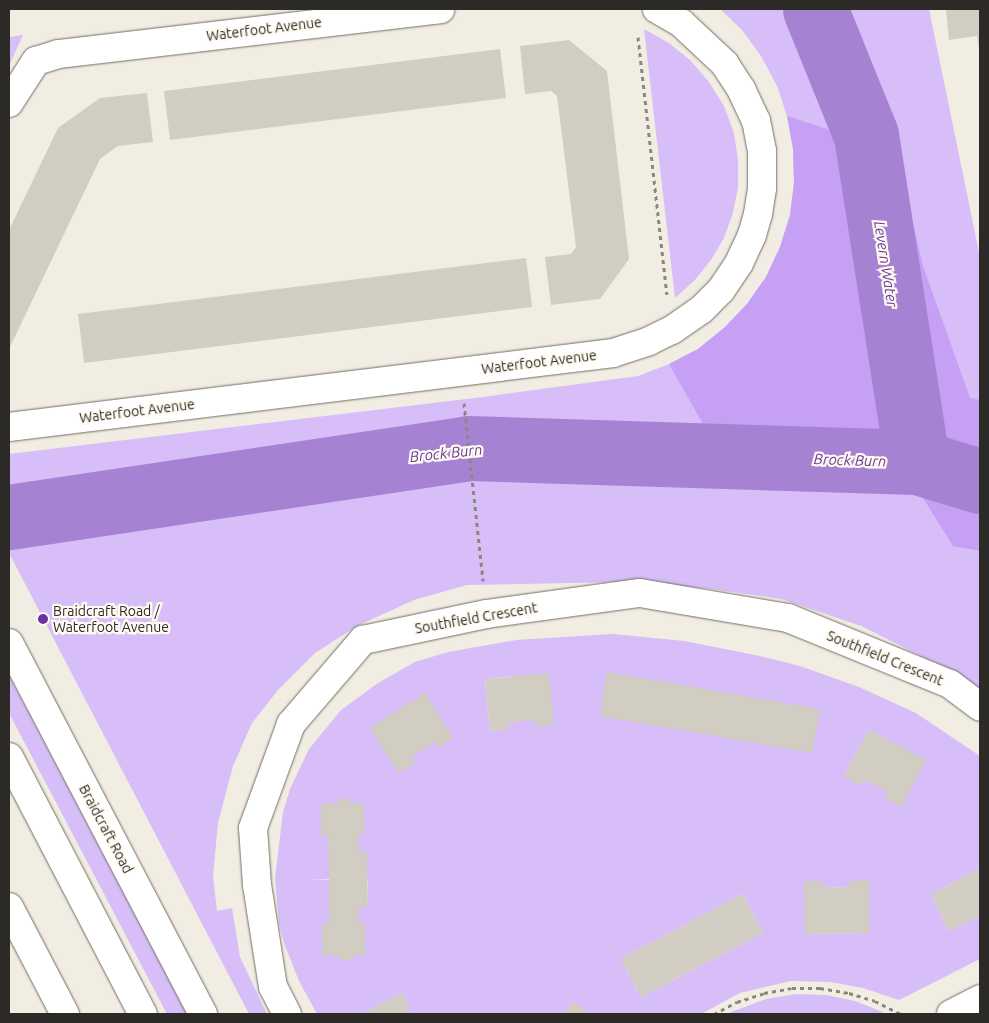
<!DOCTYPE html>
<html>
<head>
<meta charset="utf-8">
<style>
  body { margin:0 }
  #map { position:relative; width:989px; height:1023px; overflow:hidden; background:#f2ede2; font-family:Ubuntu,sans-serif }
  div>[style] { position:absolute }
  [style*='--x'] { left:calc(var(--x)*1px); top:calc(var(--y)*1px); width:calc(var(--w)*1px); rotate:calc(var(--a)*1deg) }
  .green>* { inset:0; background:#d7bef9 }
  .forest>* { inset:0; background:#c5a0f4 }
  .river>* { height:65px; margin:-32.5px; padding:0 32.5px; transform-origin:32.5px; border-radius:32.5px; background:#a682d3 }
  .building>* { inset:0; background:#d2cdc2 }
  .path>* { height:3px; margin-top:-1.5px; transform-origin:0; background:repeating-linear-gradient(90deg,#8a877f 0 4px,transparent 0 8px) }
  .roads { filter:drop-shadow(0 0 1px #726e64) drop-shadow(0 0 1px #726e64) }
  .minor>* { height:28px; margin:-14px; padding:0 14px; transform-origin:14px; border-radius:14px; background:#fff }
  .dots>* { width:14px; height:14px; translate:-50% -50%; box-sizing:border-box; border:2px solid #fffbf2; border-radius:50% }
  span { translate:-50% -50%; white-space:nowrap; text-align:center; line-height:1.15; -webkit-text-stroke:4.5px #fffbf2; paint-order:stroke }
  .street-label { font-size:14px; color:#2c2a26 }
  .poi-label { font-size:14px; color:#2c2a26 }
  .left { translate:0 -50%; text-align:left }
  .water-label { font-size:15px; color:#6a3a9b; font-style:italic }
  .frame { position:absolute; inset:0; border:10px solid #2c2a26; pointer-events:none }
</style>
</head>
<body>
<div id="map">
  <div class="green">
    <div style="clip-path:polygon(720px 9px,929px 9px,980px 257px,980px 689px,939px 665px,861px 626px,781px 599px,704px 588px,623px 582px,467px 585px,414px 600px,357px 626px,315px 653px,278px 690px,252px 723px,233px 766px,218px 823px,213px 876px,217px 911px,232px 908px,240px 957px,267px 1014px,249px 1014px,9px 553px,9px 454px,483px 397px,638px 376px,669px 364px,698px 349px,724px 328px,747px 304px,766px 277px,780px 247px,790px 215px,794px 183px,793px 149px,787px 116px,777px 86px,761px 56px,742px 30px)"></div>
    <div style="clip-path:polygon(644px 29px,669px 43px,691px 61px,709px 82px,724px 106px,734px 133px,738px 160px,738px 187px,733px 213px,724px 238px,711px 260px,694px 281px,675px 298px)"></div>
    <div style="clip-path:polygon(23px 35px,9px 66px,9px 37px)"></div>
    <div style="clip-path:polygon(evenodd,613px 634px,684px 641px,760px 656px,800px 666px,859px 687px,916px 713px,980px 756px,980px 868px,931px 895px,949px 931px,980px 915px,980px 959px,899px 1000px,863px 988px,830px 982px,791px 981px,740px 993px,701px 1014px,590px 1014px,573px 1002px,564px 1014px,405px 1014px,405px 1012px,410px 1009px,402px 993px,362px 1014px,317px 1014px,299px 981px,284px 943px,279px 924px,275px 878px,283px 812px,290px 789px,309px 749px,341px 710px,378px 683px,415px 662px,448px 652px,516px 640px,613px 634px,516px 676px,521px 721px,508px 723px,508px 729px,490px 731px,485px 679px,516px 676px,613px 634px,869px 730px,897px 745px,876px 785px,864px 780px,861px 785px,844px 776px,869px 730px,613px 634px,311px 879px,368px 879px,368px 906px,359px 906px,359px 924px,365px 924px,365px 955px,353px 955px,340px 960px,340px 955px,322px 955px,322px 925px,329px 925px,329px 880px,311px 879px,613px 634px,805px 881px,822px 881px,823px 888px,849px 887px,850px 881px,869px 881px,869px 933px,805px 934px,805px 881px,613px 634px,743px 894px,763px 933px,641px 997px,621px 959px,743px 894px)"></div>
    <div style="clip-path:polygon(9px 675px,187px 1014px,167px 1014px,9px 713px)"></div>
    <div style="clip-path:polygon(796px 994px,826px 995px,855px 1001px,883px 1012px,879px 1014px,726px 1014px,766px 999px)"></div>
  </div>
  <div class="forest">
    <div style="clip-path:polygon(787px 116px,896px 151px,923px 266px,970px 398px,980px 400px,980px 551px,953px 546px,908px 474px,721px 456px,669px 364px,698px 349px,724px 328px,747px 304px,766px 277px,780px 247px,790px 215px,794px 183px,793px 149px)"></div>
  </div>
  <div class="river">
    <div style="--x:815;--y:9;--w:136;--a:68"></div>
    <div style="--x:866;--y:135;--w:331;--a:81.1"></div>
    <div style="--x:917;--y:462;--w:66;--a:16.8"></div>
    <div style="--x:9;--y:517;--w:464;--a:-8.5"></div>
    <div style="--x:468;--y:448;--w:449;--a:1.8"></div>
  </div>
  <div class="building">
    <div style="clip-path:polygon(946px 9px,980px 9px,980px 56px,977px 36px,949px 40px)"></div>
    <div style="clip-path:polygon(569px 40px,607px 71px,629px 259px,600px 299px,551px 305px,545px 257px,571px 254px,576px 247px,557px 96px,551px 91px,525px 94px,520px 46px)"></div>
    <div style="clip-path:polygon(500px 49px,506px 98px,170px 140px,164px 91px)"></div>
    <div style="clip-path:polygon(147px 93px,153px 142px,118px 146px,100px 159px,9px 349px,9px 230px,58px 128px,100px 98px)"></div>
    <div style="clip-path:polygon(526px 258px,532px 307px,84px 363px,78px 314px)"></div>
    <div style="clip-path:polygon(607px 672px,820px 709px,812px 753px,600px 716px)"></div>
    <div style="clip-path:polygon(549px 673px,554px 725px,535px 727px,535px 720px,521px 721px,508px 723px,509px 729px,490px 731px,485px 679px)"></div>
    <div style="clip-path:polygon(425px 693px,453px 738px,438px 748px,435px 742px,411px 757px,416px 763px,399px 773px,370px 728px)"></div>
    <div style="clip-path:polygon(869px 730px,926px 760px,901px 807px,885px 798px,888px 792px,876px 785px,864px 780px,861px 786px,844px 776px)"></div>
    <div style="clip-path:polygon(338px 799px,351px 799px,351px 803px,364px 804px,364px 834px,358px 834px,359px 852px,367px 852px,368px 906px,359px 906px,359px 924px,365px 924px,365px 955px,353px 955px,353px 960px,340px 960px,340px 955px,322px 955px,322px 924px,329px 925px,329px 880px,328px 835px,321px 835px,321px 804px,338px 804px)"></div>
    <div style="clip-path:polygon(980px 868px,980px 915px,949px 931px,931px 895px)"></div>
    <div style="clip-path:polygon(869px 880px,869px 933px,805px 934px,804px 881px,823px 881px,823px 888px,849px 887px,849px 881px)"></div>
    <div style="clip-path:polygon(743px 894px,763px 933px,641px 997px,621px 959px)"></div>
    <div style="clip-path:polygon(402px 993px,410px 1009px,405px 1012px,405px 1014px,362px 1014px)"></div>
    <div style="clip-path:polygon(573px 1002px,590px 1014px,564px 1014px)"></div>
  </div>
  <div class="path">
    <div style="--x:638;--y:37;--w:259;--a:83.6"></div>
    <div style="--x:464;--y:403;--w:179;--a:83.9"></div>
    <div style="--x:714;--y:1014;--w:26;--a:-28"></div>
    <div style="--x:737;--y:1002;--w:28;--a:-18"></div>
    <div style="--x:764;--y:993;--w:28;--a:-10"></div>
    <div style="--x:792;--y:988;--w:28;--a:0"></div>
    <div style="--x:820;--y:988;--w:29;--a:10"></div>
    <div style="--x:849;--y:993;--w:27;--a:17"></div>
    <div style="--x:875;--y:1001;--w:29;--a:27"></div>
  </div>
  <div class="roads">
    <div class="minor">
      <div style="--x:9;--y:103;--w:50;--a:-57.3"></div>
      <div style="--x:36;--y:61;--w:24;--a:-17"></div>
      <div style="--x:59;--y:54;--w:384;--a:-6.7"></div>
      <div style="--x:9;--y:427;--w:609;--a:-6.98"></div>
      <div style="--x:613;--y:353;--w:38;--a:-18"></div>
      <div style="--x:649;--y:341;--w:25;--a:-26"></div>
      <div style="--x:672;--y:330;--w:35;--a:-35"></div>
      <div style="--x:701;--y:310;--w:28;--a:-45"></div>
      <div style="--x:721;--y:290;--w:32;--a:-56"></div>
      <div style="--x:739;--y:263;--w:31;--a:-65"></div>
      <div style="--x:752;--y:235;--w:22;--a:-74"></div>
      <div style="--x:758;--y:214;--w:26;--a:-81"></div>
      <div style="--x:762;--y:188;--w:37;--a:-90"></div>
      <div style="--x:762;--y:151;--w:31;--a:-101"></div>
      <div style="--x:756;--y:121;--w:35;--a:-115"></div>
      <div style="--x:741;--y:89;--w:30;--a:-123"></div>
      <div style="--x:725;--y:64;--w:60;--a:-137"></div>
      <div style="--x:681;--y:23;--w:28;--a:-150"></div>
      <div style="--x:9;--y:643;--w:419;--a:62.4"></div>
      <div style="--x:9;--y:757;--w:290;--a:62.5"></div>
      <div style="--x:9;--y:907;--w:121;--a:62.4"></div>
      <div style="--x:287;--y:1014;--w:30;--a:-117"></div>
      <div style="--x:273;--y:987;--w:103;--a:-98.9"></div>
      <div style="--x:257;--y:885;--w:57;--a:-94"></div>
      <div style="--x:253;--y:828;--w:111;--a:-69.9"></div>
      <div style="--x:291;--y:724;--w:111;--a:-49.4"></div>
      <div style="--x:363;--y:640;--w:126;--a:-11.9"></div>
      <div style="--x:486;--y:614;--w:155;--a:-7.8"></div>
      <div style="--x:640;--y:593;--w:150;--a:9.6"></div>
      <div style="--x:788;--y:618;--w:175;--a:22.2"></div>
      <div style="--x:950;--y:684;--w:38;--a:37"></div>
      <div style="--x:951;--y:1014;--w:33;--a:-27"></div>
    </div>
  </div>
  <div class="dots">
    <div style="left:43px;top:619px;background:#6d30a6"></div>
  </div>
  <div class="street-label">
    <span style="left:264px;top:29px;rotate:-7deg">Waterfoot Avenue</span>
    <span style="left:539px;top:362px;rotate:-7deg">Waterfoot Avenue</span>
    <span style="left:137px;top:411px;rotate:-7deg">Waterfoot Avenue</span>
    <span style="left:476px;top:618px;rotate:-10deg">Southfield Crescent</span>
    <span style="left:885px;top:658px;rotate:22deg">Southfield Crescent</span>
    <span style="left:106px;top:829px;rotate:62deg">Braidcraft Road</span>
  </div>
  <div class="poi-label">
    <span class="left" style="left:53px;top:619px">Braidcraft Road /<br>Waterfoot Avenue</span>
  </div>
  <div class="water-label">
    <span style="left:886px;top:264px;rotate:81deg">Levern Water</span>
    <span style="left:446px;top:453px;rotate:-6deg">Brock Burn</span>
    <span style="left:850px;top:460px;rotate:2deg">Brock Burn</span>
  </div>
  <div class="frame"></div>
</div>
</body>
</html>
